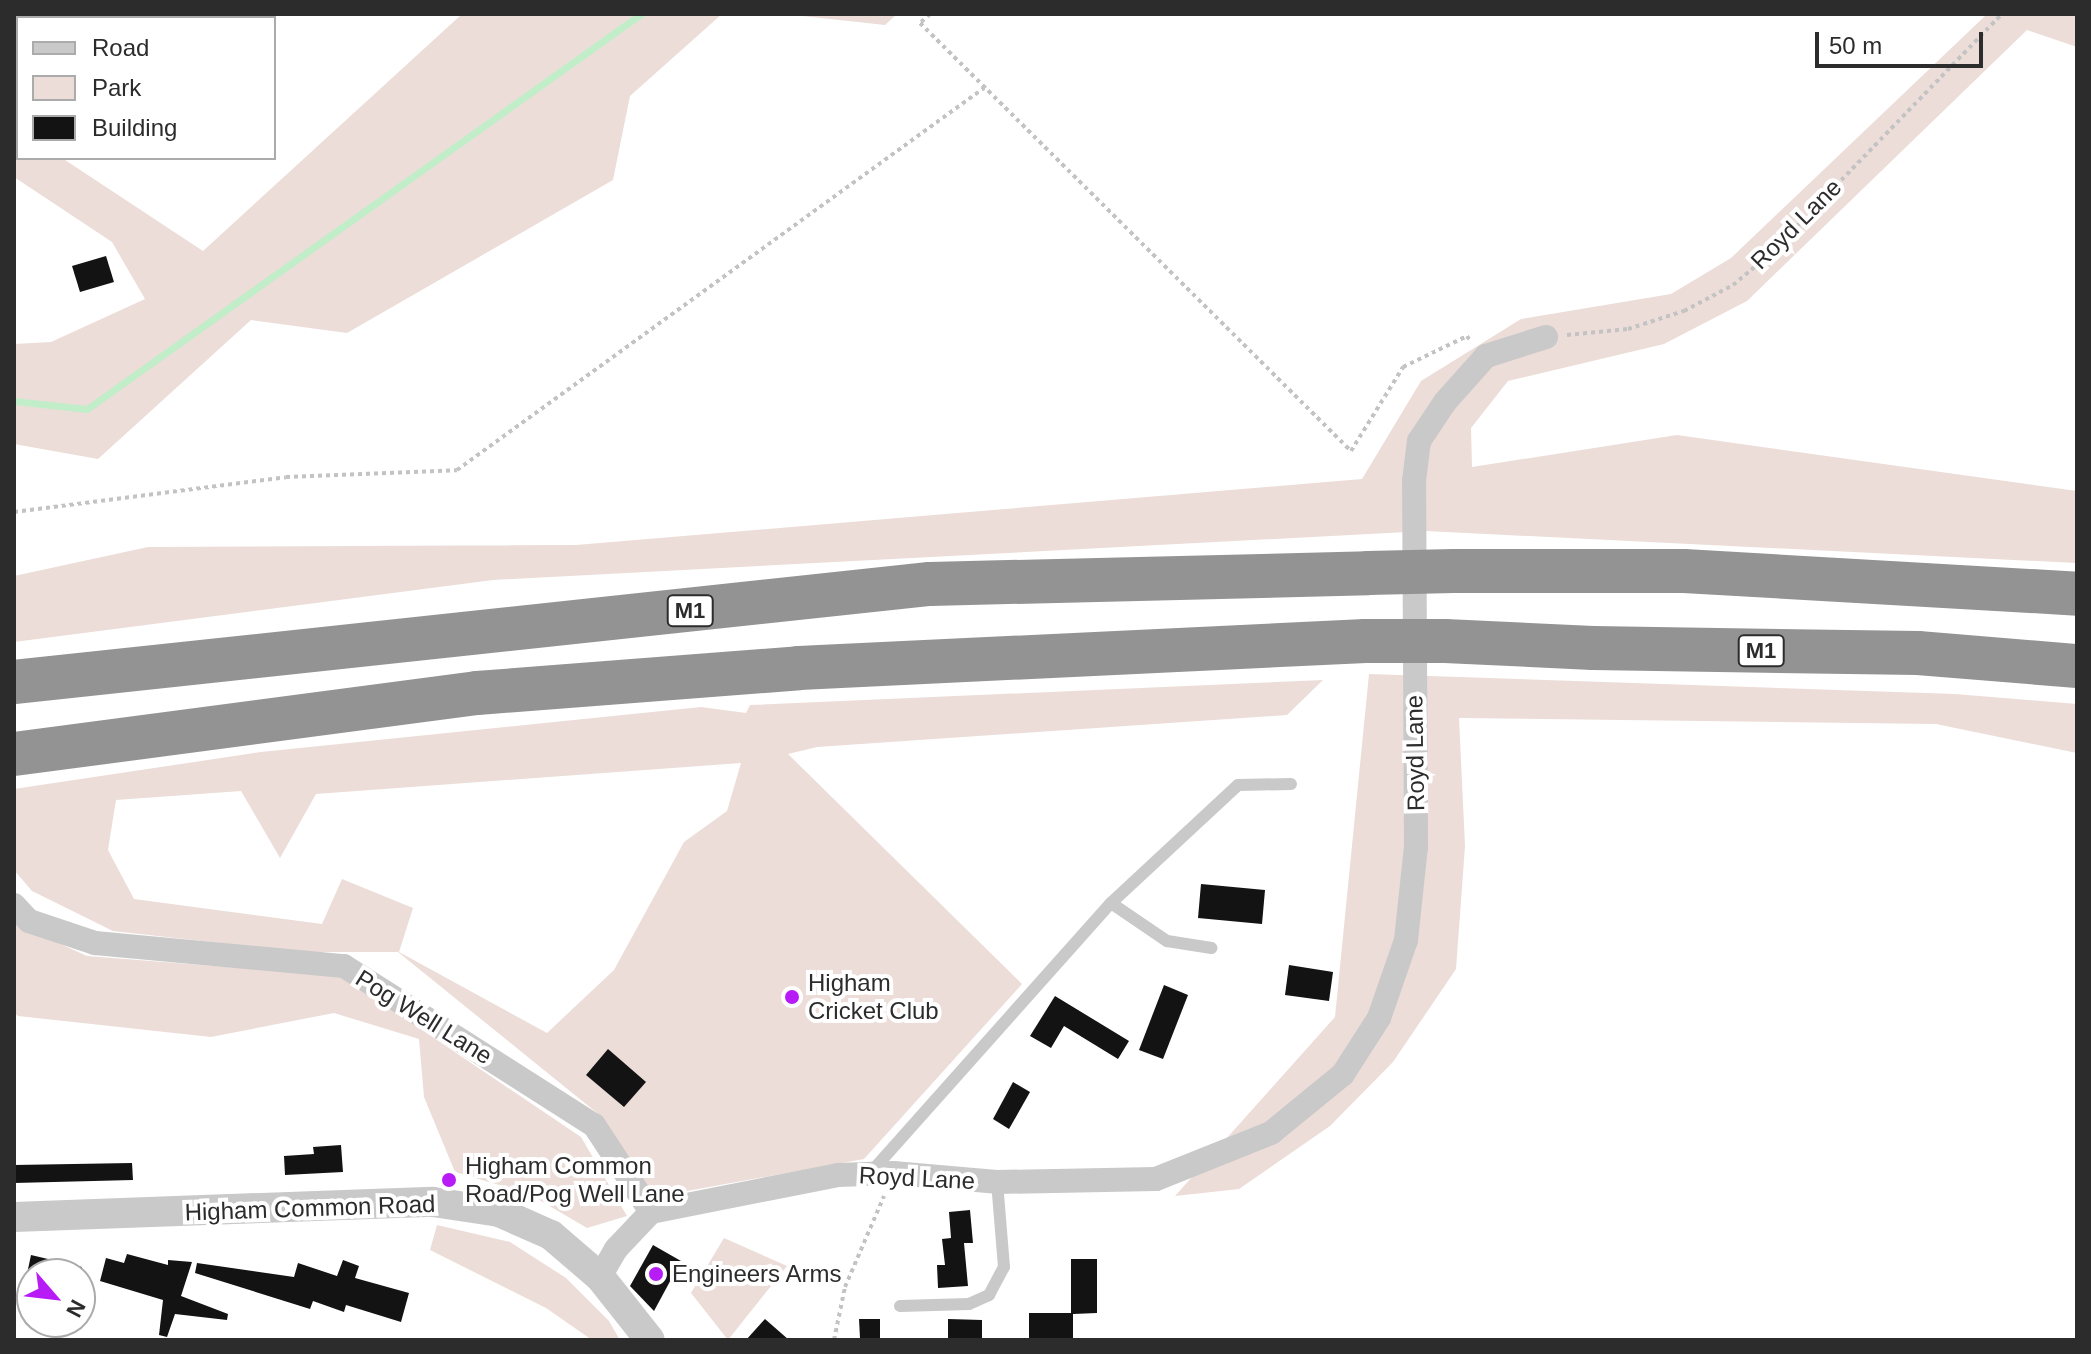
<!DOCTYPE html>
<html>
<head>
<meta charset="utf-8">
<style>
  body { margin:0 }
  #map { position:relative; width:2091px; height:1354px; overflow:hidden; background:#fff; font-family:Arial,sans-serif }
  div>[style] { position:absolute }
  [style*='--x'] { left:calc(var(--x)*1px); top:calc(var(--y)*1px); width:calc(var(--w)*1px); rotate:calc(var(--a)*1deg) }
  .green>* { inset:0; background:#ecddd8 }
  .stream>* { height:7px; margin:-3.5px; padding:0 3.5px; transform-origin:3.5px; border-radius:3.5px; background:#c1eec9 }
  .building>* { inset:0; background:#131313 }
  .path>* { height:4px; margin-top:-2px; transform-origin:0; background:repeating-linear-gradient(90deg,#c3c3c3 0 4px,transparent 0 8px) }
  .service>* { height:12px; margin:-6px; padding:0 6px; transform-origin:6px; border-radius:6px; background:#c9c9c9 }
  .minor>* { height:24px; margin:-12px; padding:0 12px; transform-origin:12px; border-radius:12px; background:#c9c9c9 }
  .tertiary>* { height:30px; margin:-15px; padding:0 15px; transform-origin:15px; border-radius:15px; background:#c9c9c9 }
  .motorway>* { height:44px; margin:-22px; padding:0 22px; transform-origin:22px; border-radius:22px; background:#939393 }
  .motorway-bridge>* { height:44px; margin:-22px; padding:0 22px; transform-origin:22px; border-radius:22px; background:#939393 }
  .dots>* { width:22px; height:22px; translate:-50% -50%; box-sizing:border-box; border:4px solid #fff; border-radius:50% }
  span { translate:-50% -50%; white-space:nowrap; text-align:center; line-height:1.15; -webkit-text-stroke:8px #fff; paint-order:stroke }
  .shield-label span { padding:2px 6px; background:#fff; border:2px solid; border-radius:6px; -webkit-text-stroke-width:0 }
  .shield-label { font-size:22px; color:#2c2c2c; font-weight:700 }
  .street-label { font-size:24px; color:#2c2c2c }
  .poi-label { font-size:24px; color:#2c2c2c }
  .left { translate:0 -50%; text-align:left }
  .frame { position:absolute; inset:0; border:16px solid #2c2c2c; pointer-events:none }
  .legend { position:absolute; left:16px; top:16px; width:260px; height:144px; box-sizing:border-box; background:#fff; border:2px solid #ababab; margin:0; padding:10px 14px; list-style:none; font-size:24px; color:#2c2c2c }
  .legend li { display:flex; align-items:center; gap:16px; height:40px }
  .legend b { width:40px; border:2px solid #ababab }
  .north { position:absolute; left:16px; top:1258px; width:80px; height:80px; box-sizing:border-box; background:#fff; border:2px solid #ababab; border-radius:50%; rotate:118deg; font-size:22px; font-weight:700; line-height:32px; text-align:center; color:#2c2c2c }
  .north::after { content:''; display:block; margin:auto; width:28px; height:36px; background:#b71bf6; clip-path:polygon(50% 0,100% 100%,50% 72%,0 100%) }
  .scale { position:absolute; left:1815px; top:32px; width:168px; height:36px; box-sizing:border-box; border:4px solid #2c2c2c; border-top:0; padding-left:10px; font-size:24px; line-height:28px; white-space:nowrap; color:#2c2c2c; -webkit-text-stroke:6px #fff; paint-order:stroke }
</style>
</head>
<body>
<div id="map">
  <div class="green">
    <div style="clip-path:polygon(462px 14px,722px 14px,630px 96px,613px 180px,347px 333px,251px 320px,98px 459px,14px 444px,14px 344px,51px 342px,145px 299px,112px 242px,14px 177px,14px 126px,18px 129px,18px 158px,62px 158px,203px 251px)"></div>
    <div style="clip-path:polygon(784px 14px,897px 14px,885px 25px)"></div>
    <div style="clip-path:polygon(1980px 14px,2077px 14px,2077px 47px,2027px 30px,1747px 301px,1664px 344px,1508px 381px,1471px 428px,1472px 467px,1677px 435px,2077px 491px,2077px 563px,1426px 531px,493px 580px,14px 642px,14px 576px,148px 547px,576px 545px,1362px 479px,1421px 381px,1521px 319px,1671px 294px,1731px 258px,1985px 16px)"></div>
    <div style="clip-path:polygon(1369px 674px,1955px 694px,2077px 704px,2077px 753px,1936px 724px,1459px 718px,1465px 846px,1456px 969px,1393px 1062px,1330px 1126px,1239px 1189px,1175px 1196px,1335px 1017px)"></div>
    <div style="clip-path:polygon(evenodd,1323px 680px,1287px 715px,817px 747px,788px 754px,1022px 984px,864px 1159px,654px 1197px,602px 1117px,398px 952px,300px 952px,113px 931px,32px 891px,14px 870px,14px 789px,261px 752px,701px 707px,746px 713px,750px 705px,1323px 680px,741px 763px,727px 811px,684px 842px,614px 970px,547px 1033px,399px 952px,413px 908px,342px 879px,322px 924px,134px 899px,108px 850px,116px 800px,241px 791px,280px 858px,316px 794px,741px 763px)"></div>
    <div style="clip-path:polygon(14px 923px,87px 956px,342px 976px,581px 1137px,627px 1216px,587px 1228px,529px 1194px,455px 1172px,424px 1097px,419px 1039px,334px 1013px,211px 1037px,18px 1016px,14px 1013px)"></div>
    <div style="clip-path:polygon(437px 1225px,510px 1242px,566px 1278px,609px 1321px,620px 1340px,592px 1340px,546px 1308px,430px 1250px)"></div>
    <div style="clip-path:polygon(724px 1238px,787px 1266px,728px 1340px,691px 1293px)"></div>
  </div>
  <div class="stream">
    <div style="--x:14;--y:401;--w:73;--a:6.3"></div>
    <div style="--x:87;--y:409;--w:680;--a:-35.49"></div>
  </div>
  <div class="building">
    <div style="clip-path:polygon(106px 256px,114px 282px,80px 292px,72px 266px)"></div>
    <div style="clip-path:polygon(1201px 884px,1265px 890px,1262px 924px,1198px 918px)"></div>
    <div style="clip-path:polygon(1289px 965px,1333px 972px,1329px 1001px,1285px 995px)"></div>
    <div style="clip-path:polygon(1164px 985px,1188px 995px,1163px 1059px,1139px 1050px)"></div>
    <div style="clip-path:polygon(1055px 996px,1129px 1041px,1118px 1059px,1064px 1026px,1051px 1048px,1030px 1036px)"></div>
    <div style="clip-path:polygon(608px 1049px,646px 1082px,624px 1107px,586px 1075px)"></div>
    <div style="clip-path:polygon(1013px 1082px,1030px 1092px,1009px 1129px,993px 1119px)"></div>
    <div style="clip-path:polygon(341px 1145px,343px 1172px,285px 1175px,284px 1156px,314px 1154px,313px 1147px)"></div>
    <div style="clip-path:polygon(132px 1163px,133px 1180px,14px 1183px,14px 1165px)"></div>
    <div style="clip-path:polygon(970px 1210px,973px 1243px,964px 1243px,968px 1286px,938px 1288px,937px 1265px,945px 1265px,942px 1239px,951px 1238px,949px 1212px)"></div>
    <div style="clip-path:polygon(653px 1245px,681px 1261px,654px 1311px,630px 1286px)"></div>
    <div style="clip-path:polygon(127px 1254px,168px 1265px,168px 1260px,192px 1262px,181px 1296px,228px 1314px,227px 1320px,175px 1314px,167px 1337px,159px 1335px,163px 1300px,100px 1281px,106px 1258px,124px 1263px)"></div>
    <div style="clip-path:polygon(31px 1255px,82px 1267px,81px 1274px,27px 1274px)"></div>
    <div style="clip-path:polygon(1071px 1259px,1097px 1259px,1097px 1313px,1073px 1314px,1073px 1340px,1029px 1340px,1029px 1313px,1071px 1313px)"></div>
    <div style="clip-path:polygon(343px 1260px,359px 1266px,355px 1278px,409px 1293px,401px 1322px,346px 1305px,344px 1312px,313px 1301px,310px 1309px,195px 1273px,197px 1263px,294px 1277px,298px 1263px,337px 1276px)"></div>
    <div style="clip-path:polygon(765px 1319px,789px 1340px,746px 1340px)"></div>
    <div style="clip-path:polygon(859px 1319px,880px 1319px,880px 1338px,860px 1338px)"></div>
    <div style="clip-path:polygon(948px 1319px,982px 1320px,982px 1340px,948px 1340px)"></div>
  </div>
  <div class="path">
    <div style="--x:930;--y:14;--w:13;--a:138"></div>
    <div style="--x:920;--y:23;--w:607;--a:44.8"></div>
    <div style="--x:1351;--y:451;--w:99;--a:-58.2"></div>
    <div style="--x:1403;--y:367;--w:71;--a:-25.8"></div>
    <div style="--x:1467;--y:336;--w:7;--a:56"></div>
    <div style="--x:1567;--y:335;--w:61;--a:-5.6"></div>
    <div style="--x:1628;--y:329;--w:59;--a:-17.8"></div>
    <div style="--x:1684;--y:311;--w:55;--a:-28"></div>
    <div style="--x:1733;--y:285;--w:47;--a:-39.8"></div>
    <div style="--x:1769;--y:255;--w:335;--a:-46"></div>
    <div style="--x:14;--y:512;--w:274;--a:-7.3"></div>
    <div style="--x:286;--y:477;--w:171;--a:-2.3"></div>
    <div style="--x:457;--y:470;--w:651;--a:-35.94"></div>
    <div style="--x:834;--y:1340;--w:54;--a:-78.3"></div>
    <div style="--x:845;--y:1287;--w:99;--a:-66.8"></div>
  </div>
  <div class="service">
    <div style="--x:1111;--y:903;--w:173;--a:-42.9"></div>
    <div style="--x:1238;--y:785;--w:53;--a:-1.1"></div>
    <div style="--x:872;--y:1171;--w:359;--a:-48.3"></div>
    <div style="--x:1111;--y:903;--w:68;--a:34.2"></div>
    <div style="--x:1167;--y:941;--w:45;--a:9"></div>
    <div style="--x:900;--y:1306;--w:69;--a:-1.7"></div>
    <div style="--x:969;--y:1304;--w:22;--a:-24"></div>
    <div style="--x:989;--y:1295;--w:32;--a:-62"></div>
    <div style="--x:1004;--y:1267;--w:85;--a:-94.7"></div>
  </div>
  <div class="minor">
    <div style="--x:14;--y:905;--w:22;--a:47"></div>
    <div style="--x:29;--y:921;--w:70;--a:18.4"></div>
    <div style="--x:95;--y:943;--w:250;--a:5.3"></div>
    <div style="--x:344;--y:966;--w:296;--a:32.5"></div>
    <div style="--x:594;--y:1125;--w:104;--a:56.8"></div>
    <div style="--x:651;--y:1212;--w:51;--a:133.4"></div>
    <div style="--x:616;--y:1249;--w:32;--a:120"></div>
    <div style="--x:651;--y:1212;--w:191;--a:-11.2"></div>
    <div style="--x:838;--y:1175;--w:55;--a:-2.1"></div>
    <div style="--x:893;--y:1173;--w:104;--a:4.9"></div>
    <div style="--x:997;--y:1182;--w:159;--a:-1.1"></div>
    <div style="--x:1156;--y:1179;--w:124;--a:-21.8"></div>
    <div style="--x:1271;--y:1133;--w:93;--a:-39.3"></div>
    <div style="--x:1343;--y:1074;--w:67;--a:-57.3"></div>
    <div style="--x:1379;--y:1018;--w:83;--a:-70.9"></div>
    <div style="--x:1406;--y:940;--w:94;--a:-83.9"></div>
    <div style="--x:1416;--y:847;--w:366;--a:-90.3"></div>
    <div style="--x:1414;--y:481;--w:40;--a:-82.9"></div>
    <div style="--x:1419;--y:441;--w:47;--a:-56.3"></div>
    <div style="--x:1445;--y:402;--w:62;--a:-48.3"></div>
    <div style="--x:1486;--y:356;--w:63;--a:-17.6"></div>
  </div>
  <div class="tertiary">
    <div style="--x:14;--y:1217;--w:419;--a:-2.1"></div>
    <div style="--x:433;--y:1202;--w:67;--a:8.6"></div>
    <div style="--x:499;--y:1212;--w:57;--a:23.9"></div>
    <div style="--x:551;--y:1235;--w:65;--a:40.6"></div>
    <div style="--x:600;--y:1277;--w:80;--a:51.6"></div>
  </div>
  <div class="motorway">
    <div style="--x:1454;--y:571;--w:230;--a:0"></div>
    <div style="--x:1684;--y:571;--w:394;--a:3.3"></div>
    <div style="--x:1445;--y:641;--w:148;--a:2.7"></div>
    <div style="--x:1593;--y:648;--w:325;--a:0.9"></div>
    <div style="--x:1918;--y:653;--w:160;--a:4.7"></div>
    <div style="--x:14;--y:682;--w:921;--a:-6.11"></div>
    <div style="--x:930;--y:584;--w:438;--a:-1.4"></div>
    <div style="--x:14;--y:754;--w:467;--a:-7.5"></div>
    <div style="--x:477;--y:693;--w:323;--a:-4.4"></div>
    <div style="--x:799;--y:668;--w:567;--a:-2.73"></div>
  </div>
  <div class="motorway-bridge">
    <div style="--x:1368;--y:573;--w:86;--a:-1.3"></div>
    <div style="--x:1365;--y:641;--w:80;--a:0"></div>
  </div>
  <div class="dots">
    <div style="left:792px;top:997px;background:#b71bf6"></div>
    <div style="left:449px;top:1180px;background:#b71bf6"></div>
    <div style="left:656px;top:1274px;background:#b71bf6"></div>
  </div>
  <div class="shield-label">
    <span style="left:690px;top:611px">M1</span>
    <span style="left:1761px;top:651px">M1</span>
  </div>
  <div class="street-label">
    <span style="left:1796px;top:224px;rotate:-45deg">Royd Lane</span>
    <span style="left:1415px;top:753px;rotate:-91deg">Royd Lane</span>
    <span style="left:424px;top:1017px;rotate:32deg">Pog Well Lane</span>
    <span style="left:917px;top:1178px;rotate:3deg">Royd Lane</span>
    <span style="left:310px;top:1208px;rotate:-2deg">Higham Common Road</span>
  </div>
  <div class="poi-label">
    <span class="left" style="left:808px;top:997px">Higham<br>Cricket Club</span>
    <span class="left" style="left:465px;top:1180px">Higham Common<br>Road/Pog Well Lane</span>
    <span class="left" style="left:672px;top:1274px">Engineers Arms</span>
  </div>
  <div class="frame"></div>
  <ul class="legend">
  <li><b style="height:10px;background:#c9c9c9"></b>Road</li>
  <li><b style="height:22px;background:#ecddd8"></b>Park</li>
  <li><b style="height:22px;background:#131313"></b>Building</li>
  </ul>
  <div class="north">N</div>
  <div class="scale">50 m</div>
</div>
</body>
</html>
